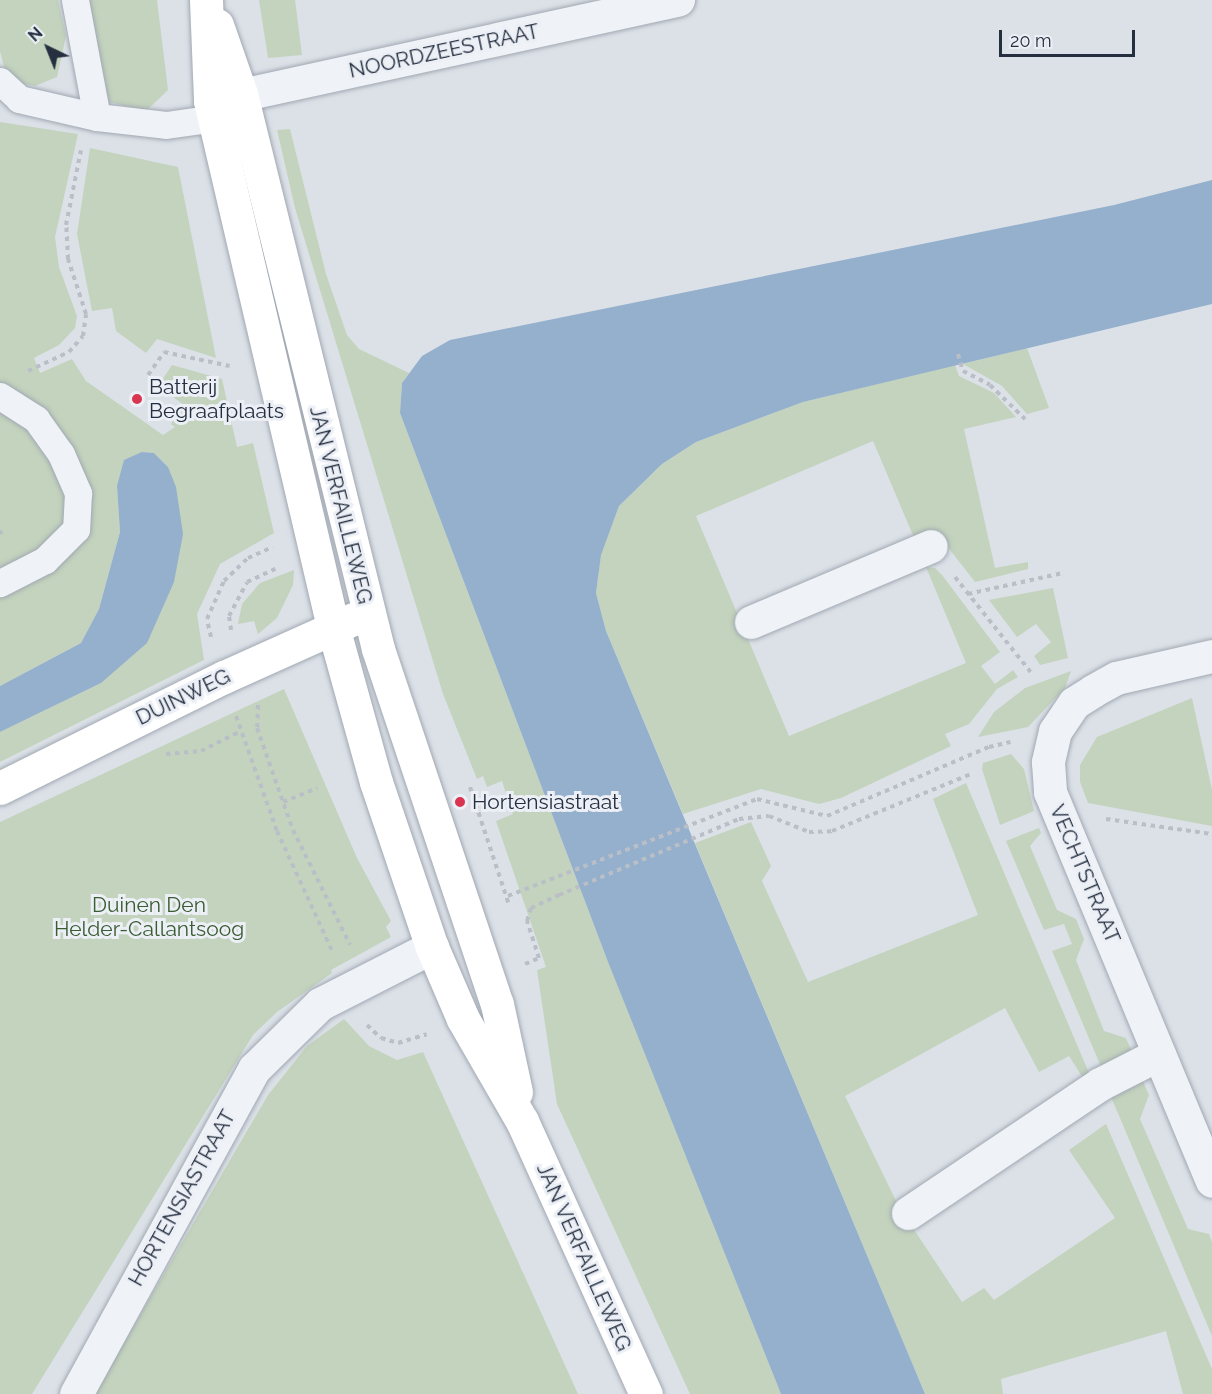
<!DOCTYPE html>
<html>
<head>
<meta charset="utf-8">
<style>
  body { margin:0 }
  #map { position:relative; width:1212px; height:1394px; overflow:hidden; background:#dce1e8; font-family:Raleway,sans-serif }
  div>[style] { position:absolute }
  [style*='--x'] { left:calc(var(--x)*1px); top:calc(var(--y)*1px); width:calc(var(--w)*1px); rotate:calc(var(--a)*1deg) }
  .green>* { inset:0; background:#c3d3bd }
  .water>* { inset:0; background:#94b0cc }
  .path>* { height:4px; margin-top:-2px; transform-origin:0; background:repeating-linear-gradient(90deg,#babfc7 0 4.5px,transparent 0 9px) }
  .roads { filter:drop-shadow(0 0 2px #a1a8b2) drop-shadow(0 0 2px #a1a8b2) }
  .lane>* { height:27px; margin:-13.5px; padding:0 13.5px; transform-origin:13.5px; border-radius:13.5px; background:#eff2f6 }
  .street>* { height:33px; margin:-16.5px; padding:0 16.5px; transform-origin:16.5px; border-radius:16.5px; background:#eff2f6 }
  .secondary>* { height:33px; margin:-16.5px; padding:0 16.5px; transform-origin:16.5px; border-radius:16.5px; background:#fff }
  .dots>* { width:16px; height:16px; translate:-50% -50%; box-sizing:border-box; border:3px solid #ecf0f6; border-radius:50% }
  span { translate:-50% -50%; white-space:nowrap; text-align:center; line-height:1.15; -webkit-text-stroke:6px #ecf0f6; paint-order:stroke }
  .street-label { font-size:21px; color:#252f40 }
  .poi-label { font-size:21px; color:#252f40 }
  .left { translate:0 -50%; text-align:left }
  .park-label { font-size:21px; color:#3a5c31 }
  .north { position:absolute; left:18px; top:18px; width:60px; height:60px; -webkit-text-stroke:4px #ecf0f6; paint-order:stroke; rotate:317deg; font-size:16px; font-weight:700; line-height:24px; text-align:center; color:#252f40 }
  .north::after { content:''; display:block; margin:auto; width:21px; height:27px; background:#252f40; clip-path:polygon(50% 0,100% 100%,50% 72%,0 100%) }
  .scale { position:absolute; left:999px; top:30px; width:136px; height:27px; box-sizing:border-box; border:3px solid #252f40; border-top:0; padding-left:8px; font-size:18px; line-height:21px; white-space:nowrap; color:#252f40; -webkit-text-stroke:4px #ecf0f6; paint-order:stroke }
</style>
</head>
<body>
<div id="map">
  <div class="green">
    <div style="clip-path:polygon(0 0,58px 0,66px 36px,57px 77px,35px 86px,18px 83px,5px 71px,0 51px)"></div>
    <div style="clip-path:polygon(87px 0,157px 0,168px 90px,146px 111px,109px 102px)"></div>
    <div style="clip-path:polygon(259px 0,295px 0,302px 55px,268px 58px)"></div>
    <div style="clip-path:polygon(0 122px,78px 134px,55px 237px,59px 267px,77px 316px,75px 328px,59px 345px,34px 358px,40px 373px,72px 359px,86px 381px,163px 435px,175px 427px,171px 424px,184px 405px,158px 386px,172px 365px,222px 379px,237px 447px,253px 443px,274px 533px,220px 564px,197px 614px,204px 660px,0 762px,0 732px,101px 683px,168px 467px,154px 453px,142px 452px,117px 486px,120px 532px,99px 609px,81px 643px,0 686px)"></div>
    <div style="clip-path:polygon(290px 129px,326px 274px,347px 335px,359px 349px,409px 373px,402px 383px,400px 413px,608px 962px,781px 1394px,690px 1394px,557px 1104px,537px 970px,546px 967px,496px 821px,513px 814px,502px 781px,487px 787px,483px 776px,477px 779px,443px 694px,295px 208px,277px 130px)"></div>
    <div style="clip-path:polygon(90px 148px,178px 167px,216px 358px,157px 339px,146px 353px,116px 331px,112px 308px,92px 311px,77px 234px)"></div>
    <div style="clip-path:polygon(1027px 348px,1049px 408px,1027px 414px,1002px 386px,963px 364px)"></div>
    <div style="clip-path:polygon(955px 365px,959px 376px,994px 393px,1016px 417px,964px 429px,995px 568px,1028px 562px,1028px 569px,975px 582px,936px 532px,915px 540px,873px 441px,696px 516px,789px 736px,966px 663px,926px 567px,935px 568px,942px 575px,1000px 652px,981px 666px,995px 684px,1013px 670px,1018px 677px,997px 689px,969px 724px,945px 734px,951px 746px,841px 798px,819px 804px,761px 789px,683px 814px,606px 631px,596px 593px,601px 554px,619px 506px,662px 464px,696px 442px,803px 402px)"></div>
    <div style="clip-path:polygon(294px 570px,293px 585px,277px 618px,258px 634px,254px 621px,238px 624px,242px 604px,260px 583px)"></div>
    <div style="clip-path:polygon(1053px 588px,1068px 658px,1040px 665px,1034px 656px,1051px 642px,1036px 624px,1017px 637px,989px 600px)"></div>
    <div style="clip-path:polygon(1071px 671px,1065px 688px,1028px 727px,978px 737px,994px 712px,1025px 688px)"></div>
    <div style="clip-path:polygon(284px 689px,357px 858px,391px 921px,386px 927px,391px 937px,331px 970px,332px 973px,277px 1012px,253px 1035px,32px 1394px,0 1394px,0 822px)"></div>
    <div style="clip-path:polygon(1192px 698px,1212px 790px,1212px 826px,1088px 803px,1080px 782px,1080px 765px,1097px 737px)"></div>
    <div style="clip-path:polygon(1011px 754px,1024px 769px,1034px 811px,1000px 825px,982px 769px,983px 763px)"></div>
    <div style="clip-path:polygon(966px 783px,1089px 1073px,1083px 1078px,1069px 1056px,1039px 1072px,1005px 1008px,845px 1096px,899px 1207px,962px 1302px,984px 1288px,994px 1300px,1115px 1218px,1069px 1150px,1106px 1124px,1212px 1369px,1212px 1394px,1183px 1394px,1166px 1331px,1001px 1379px,1003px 1394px,925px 1394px,695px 843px,751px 822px,771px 866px,762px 881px,808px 982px,978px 915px,933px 799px)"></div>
    <div style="clip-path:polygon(1039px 828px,1041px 833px,1030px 846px,1057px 910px,1076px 919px,1084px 939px,1076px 960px,1104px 1031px,1126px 1038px,1134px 1057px,1102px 1069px,1052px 951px,1072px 944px,1064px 924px,1044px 930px,1006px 841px)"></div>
    <div style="clip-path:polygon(344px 1019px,369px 1046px,397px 1060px,423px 1052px,578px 1394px,94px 1394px,268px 1095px,307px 1046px)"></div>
    <div style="clip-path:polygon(1141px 1077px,1149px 1095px,1140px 1119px,1188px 1229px,1209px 1234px,1212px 1242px,1212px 1336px,1109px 1092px)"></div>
  </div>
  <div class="water">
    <div style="clip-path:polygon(1212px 180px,1212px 304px,803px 402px,696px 442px,662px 464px,619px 506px,601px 555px,596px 593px,606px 631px,925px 1394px,781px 1394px,608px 962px,400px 413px,402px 383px,422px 356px,450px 340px,1114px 205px)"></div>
    <div style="clip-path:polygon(142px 452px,154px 453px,168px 467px,176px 487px,183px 534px,174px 582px,147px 643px,101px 683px,0 732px,0 686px,81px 643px,99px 609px,120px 532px,117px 486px,124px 460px)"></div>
  </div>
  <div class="path">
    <div style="--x:958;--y:354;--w:18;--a:74"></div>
    <div style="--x:963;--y:371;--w:30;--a:27"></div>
    <div style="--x:990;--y:385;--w:49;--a:44.2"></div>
    <div style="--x:28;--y:371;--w:45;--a:-24.9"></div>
    <div style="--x:69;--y:352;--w:21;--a:-49"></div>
    <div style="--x:83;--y:336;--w:22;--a:-82"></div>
    <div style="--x:86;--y:314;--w:58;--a:-108.1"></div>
    <div style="--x:68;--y:259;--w:34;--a:-93"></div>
    <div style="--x:66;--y:225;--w:76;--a:-78.7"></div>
    <div style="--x:148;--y:375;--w:28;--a:-55"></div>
    <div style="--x:164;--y:352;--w:67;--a:12"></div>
    <div style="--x:0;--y:530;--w:9;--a:72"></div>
    <div style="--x:955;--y:577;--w:125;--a:51.5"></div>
    <div style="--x:968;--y:594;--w:97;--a:-12.5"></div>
    <div style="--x:231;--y:630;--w:14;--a:-98"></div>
    <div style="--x:229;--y:616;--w:38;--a:-62"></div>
    <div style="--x:247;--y:582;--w:35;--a:-25"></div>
    <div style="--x:211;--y:637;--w:18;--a:-103"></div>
    <div style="--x:207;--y:619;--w:42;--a:-65.9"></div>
    <div style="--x:224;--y:581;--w:33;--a:-44"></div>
    <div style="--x:248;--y:558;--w:27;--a:-24"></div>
    <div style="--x:258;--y:705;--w:23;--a:92"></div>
    <div style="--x:257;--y:728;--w:108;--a:70.6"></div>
    <div style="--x:293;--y:830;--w:128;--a:63.6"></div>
    <div style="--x:236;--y:716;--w:122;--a:70.4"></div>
    <div style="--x:277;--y:831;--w:134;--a:65.3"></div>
    <div style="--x:166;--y:754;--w:35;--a:-5"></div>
    <div style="--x:201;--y:751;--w:45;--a:-26.6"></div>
    <div style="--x:470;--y:787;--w:124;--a:71.7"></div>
    <div style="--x:283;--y:802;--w:37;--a:-22"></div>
    <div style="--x:1106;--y:819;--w:107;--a:8.1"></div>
    <div style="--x:508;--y:896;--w:267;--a:-21.3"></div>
    <div style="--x:757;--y:799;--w:72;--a:13.7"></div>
    <div style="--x:827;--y:816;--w:176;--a:-23.1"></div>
    <div style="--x:989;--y:747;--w:22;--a:-13"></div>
    <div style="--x:525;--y:964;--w:15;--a:-23"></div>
    <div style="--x:539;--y:958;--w:39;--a:-108"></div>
    <div style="--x:527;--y:921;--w:14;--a:-73"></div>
    <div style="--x:531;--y:908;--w:31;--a:-25"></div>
    <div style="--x:559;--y:895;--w:195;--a:-22.9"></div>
    <div style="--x:739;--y:819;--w:30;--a:-6"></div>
    <div style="--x:769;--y:816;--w:43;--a:21.8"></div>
    <div style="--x:809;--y:832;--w:23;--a:-2"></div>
    <div style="--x:832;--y:831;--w:150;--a:-22.3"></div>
    <div style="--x:367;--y:1025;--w:19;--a:43"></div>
    <div style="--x:381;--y:1038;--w:18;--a:16"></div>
    <div style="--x:398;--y:1043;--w:30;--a:-17"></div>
  </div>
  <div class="roads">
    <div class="lane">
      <div style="--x:75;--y:0;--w:119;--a:79.4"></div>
      <div style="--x:0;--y:81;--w:26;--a:43"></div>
      <div style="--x:19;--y:99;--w:80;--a:13"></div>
      <div style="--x:97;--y:117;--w:69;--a:6.6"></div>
      <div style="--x:166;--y:125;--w:49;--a:-8.1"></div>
      <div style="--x:0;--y:396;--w:43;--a:32.6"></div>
      <div style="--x:36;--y:419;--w:43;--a:54.5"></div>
      <div style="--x:61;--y:454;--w:43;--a:66.4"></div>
      <div style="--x:78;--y:493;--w:36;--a:93"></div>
      <div style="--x:76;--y:529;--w:44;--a:135"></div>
      <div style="--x:45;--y:560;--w:51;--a:152.9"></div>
    </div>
    <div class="street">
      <div style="--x:213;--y:101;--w:476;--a:-12.3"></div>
      <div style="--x:751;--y:622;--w:195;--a:-22.9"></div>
      <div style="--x:1212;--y:656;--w:98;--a:167.1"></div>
      <div style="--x:1116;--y:678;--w:26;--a:151"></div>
      <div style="--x:1093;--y:691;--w:22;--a:148"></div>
      <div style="--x:1074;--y:703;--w:34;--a:124"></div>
      <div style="--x:1055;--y:731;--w:32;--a:103"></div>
      <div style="--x:1048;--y:762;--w:30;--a:86"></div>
      <div style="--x:1050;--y:792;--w:421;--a:67.4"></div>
      <div style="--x:908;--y:1213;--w:231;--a:-33.9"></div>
      <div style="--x:1100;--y:1084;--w:66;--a:-27"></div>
      <div style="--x:76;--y:1394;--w:371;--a:-61.3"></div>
      <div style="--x:254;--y:1069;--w:93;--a:-44.6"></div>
      <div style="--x:320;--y:1004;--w:126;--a:-27"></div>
    </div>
    <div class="secondary">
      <div style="--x:206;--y:0;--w:101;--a:87.7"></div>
      <div style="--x:210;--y:101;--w:540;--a:76.84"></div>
      <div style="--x:333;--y:627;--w:161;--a:74.5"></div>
      <div style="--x:376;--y:782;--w:174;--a:71.3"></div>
      <div style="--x:432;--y:947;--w:78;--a:66.7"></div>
      <div style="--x:463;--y:1019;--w:118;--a:60"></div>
      <div style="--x:522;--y:1121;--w:300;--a:65.6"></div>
      <div style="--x:217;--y:25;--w:73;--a:70.8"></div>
      <div style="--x:241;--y:94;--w:572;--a:76.13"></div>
      <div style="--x:378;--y:649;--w:374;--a:71.5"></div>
      <div style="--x:497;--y:1004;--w:90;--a:77.8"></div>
      <div style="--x:0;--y:788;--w:250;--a:-26.4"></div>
      <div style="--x:224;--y:677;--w:141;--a:-24.2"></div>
    </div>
  </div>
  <div class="dots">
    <div style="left:137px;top:399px;background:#d93550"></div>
    <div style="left:460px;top:802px;background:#d93550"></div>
  </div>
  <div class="street-label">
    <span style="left:444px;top:51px;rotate:-12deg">NOORDZEESTRAAT</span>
    <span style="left:341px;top:505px;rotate:76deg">JAN VERFAILLEWEG</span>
    <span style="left:183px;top:697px;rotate:-26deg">DUINWEG</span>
    <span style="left:1085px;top:874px;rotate:67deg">VECHTSTRAAT</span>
    <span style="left:182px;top:1198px;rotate:-61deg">HORTENSIASTRAAT</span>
    <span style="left:584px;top:1257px;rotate:66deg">JAN VERFAILLEWEG</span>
  </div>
  <div class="poi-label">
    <span class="left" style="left:149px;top:399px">Batterij<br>Begraafplaats</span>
    <span class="left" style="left:472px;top:802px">Hortensiastraat</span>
  </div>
  <div class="park-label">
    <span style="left:149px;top:917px">Duinen Den<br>Helder-Callantsoog</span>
  </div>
  <div class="north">N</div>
  <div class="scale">20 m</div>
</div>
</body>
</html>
